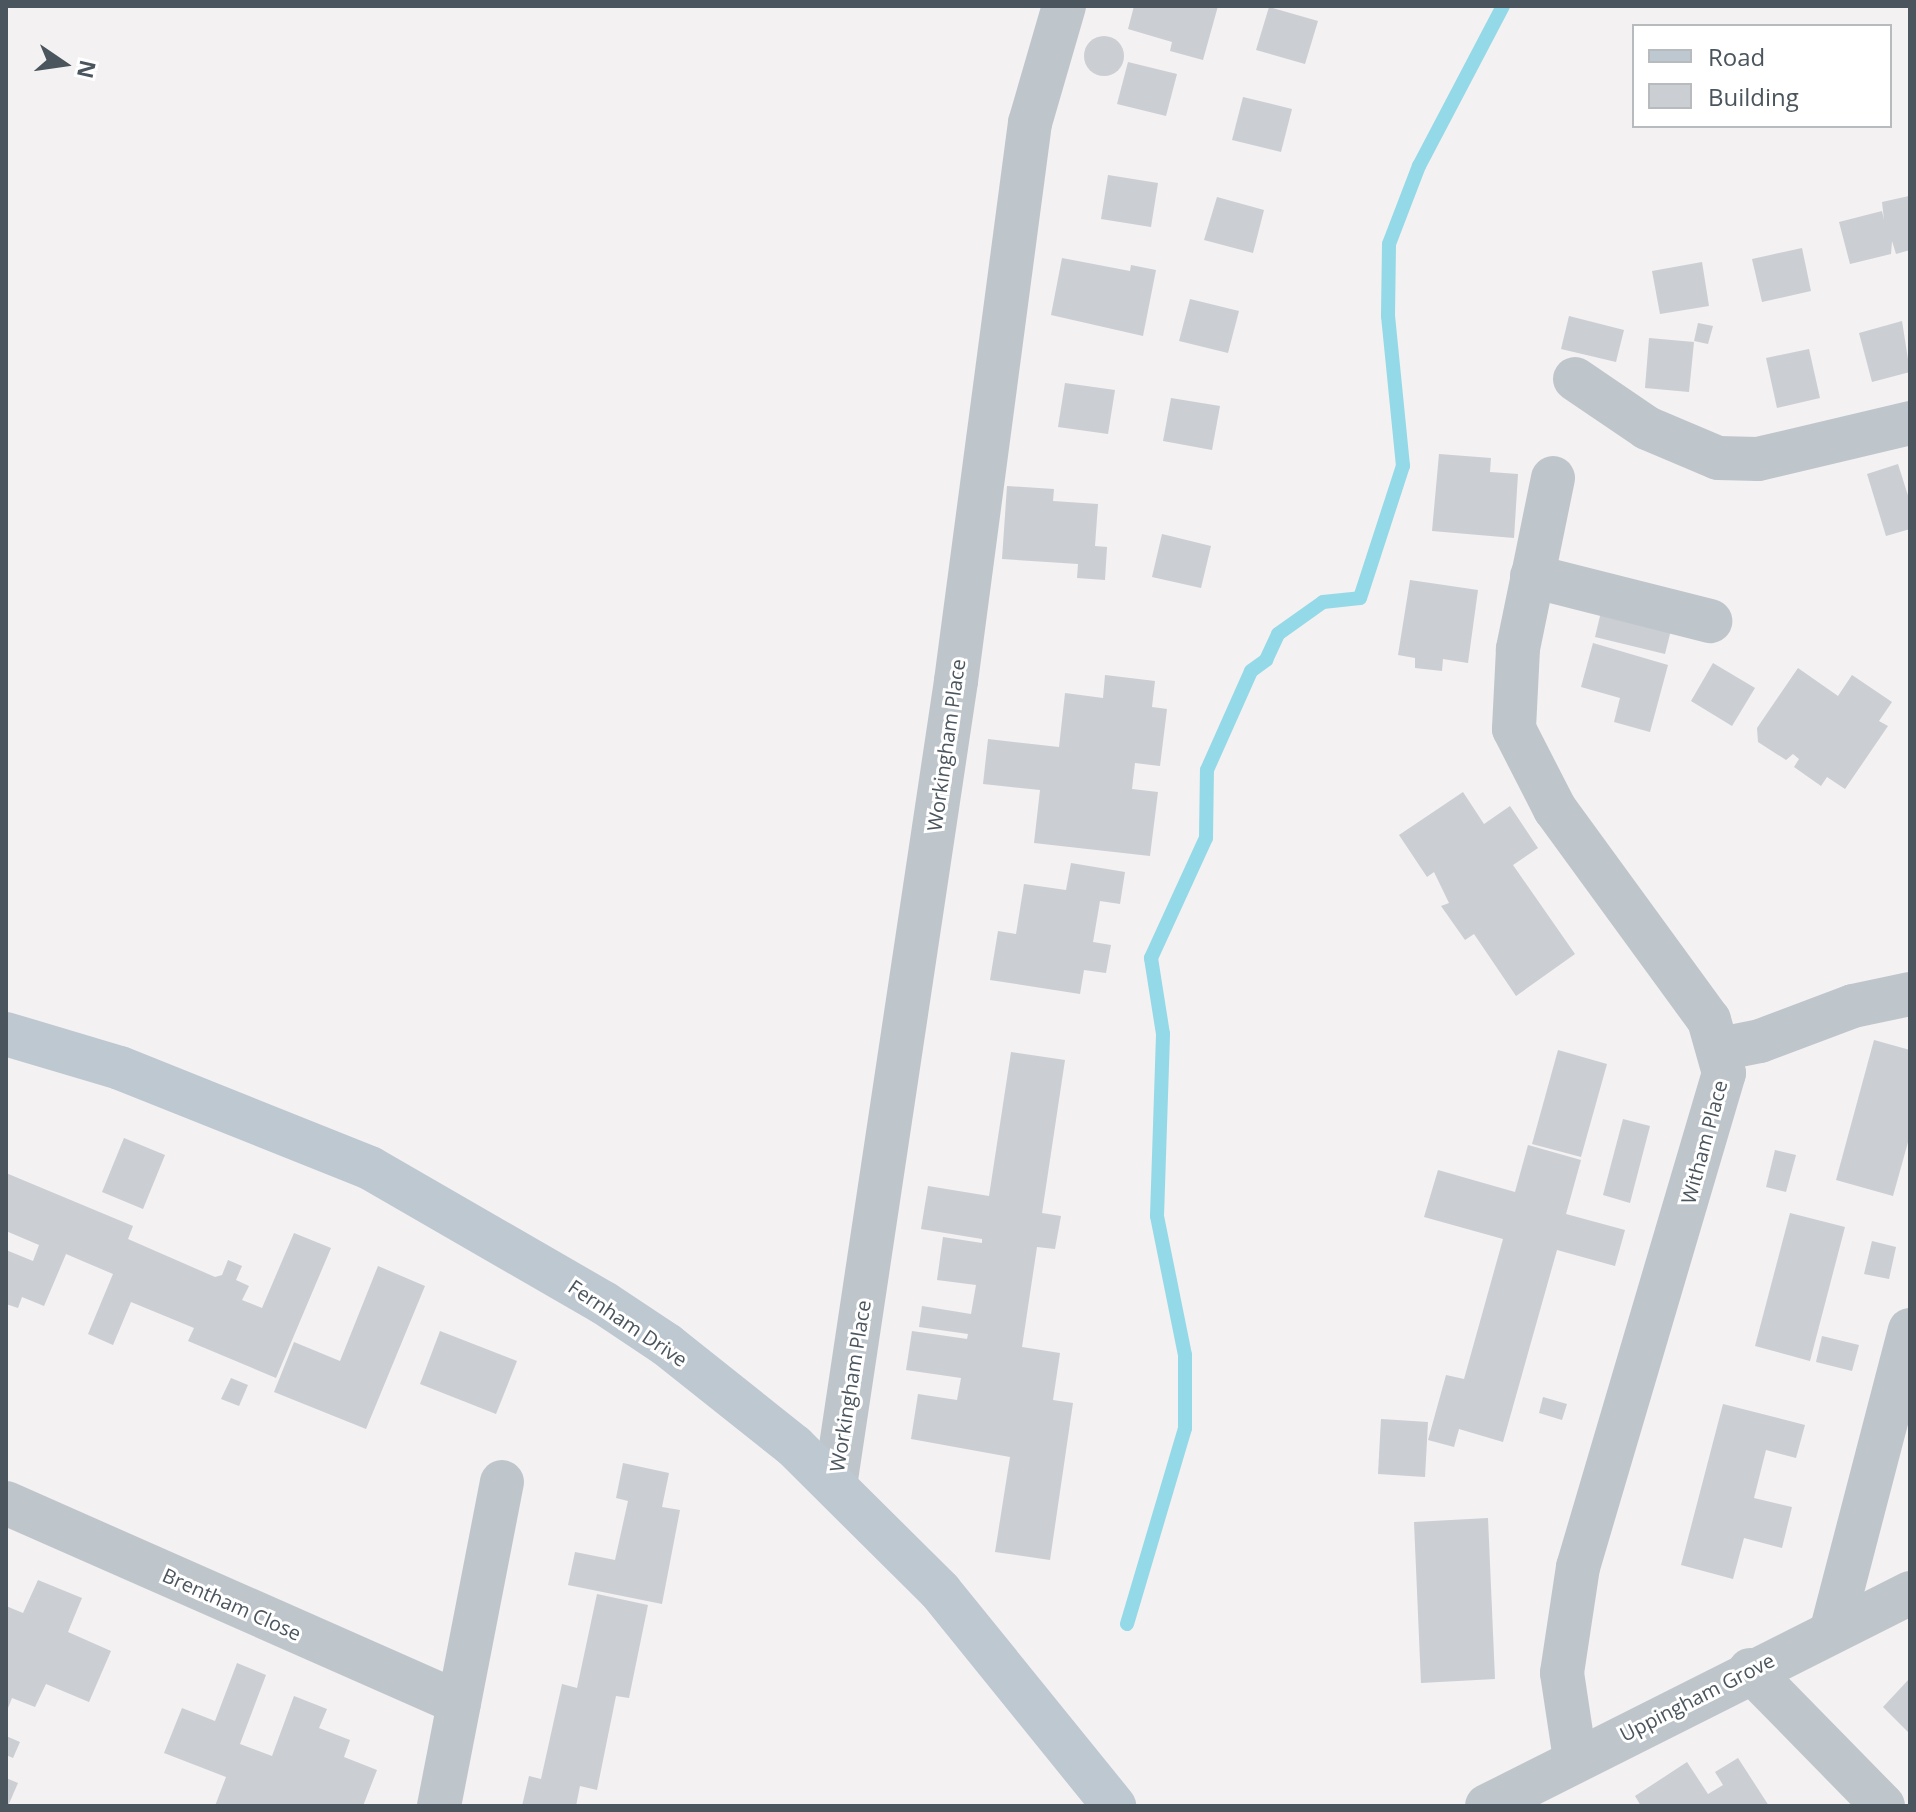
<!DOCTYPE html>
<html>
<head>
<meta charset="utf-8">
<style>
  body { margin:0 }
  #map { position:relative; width:1916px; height:1812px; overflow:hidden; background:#f3f1f1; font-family:"Open Sans",sans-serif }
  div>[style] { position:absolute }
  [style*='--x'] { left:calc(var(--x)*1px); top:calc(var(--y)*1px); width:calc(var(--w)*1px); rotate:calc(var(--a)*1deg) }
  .stream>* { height:14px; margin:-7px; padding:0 7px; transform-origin:7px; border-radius:7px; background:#94d9e7 }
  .building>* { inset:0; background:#cbced3 }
  .round { border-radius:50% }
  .street>* { height:44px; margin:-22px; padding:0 22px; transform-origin:22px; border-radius:22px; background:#bec6cc }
  .secondary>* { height:44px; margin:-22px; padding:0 22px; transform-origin:22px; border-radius:22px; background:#bec8d1 }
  span { translate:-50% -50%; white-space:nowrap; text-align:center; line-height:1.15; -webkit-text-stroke:6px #fff; paint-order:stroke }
  .street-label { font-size:20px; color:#4a555d }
  .frame { position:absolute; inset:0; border:8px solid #4a555d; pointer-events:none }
  .legend { position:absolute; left:1632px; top:24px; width:260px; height:104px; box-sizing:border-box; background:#fff; border:2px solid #b7bbbe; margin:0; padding:10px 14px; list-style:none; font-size:24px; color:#4a555d }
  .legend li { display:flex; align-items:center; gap:16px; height:40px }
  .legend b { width:40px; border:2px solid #b7bbbe }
  .north { position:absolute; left:24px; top:24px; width:80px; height:80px; -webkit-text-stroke:6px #fff; paint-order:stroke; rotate:103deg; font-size:22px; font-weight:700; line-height:32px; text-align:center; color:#4a555d }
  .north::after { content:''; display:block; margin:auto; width:28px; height:36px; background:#4a555d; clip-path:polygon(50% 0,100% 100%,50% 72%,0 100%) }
</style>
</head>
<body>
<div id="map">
  <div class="stream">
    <div style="--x:1127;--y:1624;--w:204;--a:-73.5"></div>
    <div style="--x:1185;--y:1428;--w:73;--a:-90"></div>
    <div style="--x:1185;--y:1355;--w:142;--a:-101.4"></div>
    <div style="--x:1157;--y:1216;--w:182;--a:-88.1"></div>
    <div style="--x:1163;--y:1034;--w:77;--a:-99"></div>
    <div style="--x:1151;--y:958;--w:132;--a:-65.4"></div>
    <div style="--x:1206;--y:838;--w:68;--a:-89.2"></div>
    <div style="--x:1207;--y:770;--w:108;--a:-66"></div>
    <div style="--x:1251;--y:671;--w:19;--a:-36"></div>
    <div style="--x:1266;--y:660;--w:29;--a:-65"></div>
    <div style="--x:1278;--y:634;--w:55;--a:-35.4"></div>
    <div style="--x:1323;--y:602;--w:37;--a:-6"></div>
    <div style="--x:1360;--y:598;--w:139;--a:-72"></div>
    <div style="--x:1403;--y:466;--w:151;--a:-95.7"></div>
    <div style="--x:1388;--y:316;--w:72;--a:-89.2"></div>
    <div style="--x:1389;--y:244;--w:84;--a:-69"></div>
    <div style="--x:1419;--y:166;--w:181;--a:-62.3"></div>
  </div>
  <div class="building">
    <div style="clip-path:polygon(1134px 6px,1218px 6px,1203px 60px,1170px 51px,1172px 42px,1128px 29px)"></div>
    <div style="clip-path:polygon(1269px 7px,1318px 21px,1305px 64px,1256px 50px)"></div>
    <div class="round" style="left:1084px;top:36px;width:40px;height:40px"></div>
    <div style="clip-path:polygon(1128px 62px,1177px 74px,1166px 116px,1117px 104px)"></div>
    <div style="clip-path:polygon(1243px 97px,1292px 109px,1281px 152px,1232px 140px)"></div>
    <div style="clip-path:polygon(1108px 175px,1158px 183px,1151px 227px,1101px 219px)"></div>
    <div style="clip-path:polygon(1909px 196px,1910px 250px,1896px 254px,1892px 241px,1891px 254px,1850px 264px,1839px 222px,1882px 211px,1884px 220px,1882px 202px)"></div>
    <div style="clip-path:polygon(1217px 197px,1264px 210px,1253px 253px,1204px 240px)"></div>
    <div style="clip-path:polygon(1802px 248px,1811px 291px,1762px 302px,1752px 259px)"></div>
    <div style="clip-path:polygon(1062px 258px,1130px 271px,1131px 265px,1156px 270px,1143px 336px,1051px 315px)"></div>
    <div style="clip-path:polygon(1702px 262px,1709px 306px,1660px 314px,1652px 271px)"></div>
    <div style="clip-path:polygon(1190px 299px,1239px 311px,1228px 353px,1179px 341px)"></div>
    <div style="clip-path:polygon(1569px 316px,1624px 330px,1616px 362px,1561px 349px)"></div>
    <div style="clip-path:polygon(1902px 321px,1910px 372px,1872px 382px,1859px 333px)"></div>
    <div style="clip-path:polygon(1698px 323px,1713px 326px,1708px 344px,1694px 341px)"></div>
    <div style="clip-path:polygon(1649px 338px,1694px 342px,1689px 392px,1645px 388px)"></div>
    <div style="clip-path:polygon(1809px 349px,1820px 398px,1777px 408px,1766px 358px)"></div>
    <div style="clip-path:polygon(1065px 383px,1115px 390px,1108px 434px,1058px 427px)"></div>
    <div style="clip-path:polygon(1171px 398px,1220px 406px,1212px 450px,1163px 441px)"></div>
    <div style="clip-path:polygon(1439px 454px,1491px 458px,1490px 472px,1518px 474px,1514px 538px,1432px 531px)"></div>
    <div style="clip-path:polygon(1898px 464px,1910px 502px,1910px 529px,1886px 536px,1867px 474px)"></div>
    <div style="clip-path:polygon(1007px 486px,1054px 489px,1053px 501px,1098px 504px,1095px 546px,1107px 547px,1105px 580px,1077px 578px,1078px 564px,1002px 559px)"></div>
    <div style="clip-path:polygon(1162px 534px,1211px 546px,1201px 588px,1152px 577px)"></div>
    <div style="clip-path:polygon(1410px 580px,1478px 590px,1468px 663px,1443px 659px,1442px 671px,1415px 668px,1415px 658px,1398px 655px)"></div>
    <div style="clip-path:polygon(1601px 612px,1671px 630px,1665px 654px,1595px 637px)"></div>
    <div style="clip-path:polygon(1593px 643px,1668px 665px,1650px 732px,1614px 722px,1620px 698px,1581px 687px)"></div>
    <div style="clip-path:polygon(1713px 663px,1755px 688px,1732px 726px,1691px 701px)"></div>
    <div style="clip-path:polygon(1798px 668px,1838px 696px,1852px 675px,1892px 702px,1879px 721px,1888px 726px,1845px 789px,1827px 777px,1821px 786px,1794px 767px,1799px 759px,1793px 754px,1786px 760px,1758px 742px,1757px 728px)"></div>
    <div style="clip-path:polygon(1105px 675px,1155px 681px,1152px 707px,1167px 709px,1160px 766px,1135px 763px,1132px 789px,1158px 792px,1150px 856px,1034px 843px,1040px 790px,983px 784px,988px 739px,1059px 747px,1065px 693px,1103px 698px)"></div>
    <div style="clip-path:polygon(1463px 792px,1484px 824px,1510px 806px,1538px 848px,1513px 865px,1575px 954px,1516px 996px,1474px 934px,1465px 940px,1441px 906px,1449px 903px,1434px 872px,1427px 877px,1399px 835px)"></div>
    <div style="clip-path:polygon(1071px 863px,1125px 872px,1120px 904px,1100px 901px,1093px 942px,1111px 945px,1106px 973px,1084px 970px,1080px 994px,990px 980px,998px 931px,1016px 934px,1024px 884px,1066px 890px)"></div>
    <div style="clip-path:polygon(1874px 1040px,1910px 1050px,1910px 1135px,1893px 1196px,1836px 1180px)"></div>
    <div style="clip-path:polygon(1558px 1050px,1607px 1064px,1581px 1157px,1532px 1144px)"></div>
    <div style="clip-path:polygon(1011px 1052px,1065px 1060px,1042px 1213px,1061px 1216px,1055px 1249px,1037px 1247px,1022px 1347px,1060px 1353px,1053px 1400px,1073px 1403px,1050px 1560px,995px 1552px,1010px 1457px,911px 1439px,918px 1394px,957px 1400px,961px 1378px,906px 1370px,912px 1331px,967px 1339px,968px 1334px,919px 1327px,922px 1306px,971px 1314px,976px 1285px,937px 1280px,943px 1237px,982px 1243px,982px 1239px,921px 1229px,928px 1186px,989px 1196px)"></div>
    <div style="clip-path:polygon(1623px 1119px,1650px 1126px,1630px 1203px,1603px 1195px)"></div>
    <div style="clip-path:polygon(124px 1138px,165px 1155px,143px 1209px,102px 1192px)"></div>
    <div style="clip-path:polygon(1528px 1145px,1581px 1160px,1566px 1214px,1625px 1230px,1615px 1266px,1557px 1250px,1503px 1442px,1459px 1429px,1454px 1447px,1428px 1440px,1446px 1375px,1464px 1379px,1503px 1239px,1424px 1217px,1438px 1170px,1515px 1192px)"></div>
    <div style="clip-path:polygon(1775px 1150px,1796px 1155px,1786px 1192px,1766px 1187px)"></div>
    <div style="clip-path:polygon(6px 1173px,133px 1226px,128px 1239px,215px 1277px,222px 1275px,228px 1260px,242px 1266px,236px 1280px,249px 1286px,242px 1300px,262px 1308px,294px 1233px,331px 1248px,276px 1378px,188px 1341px,194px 1328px,131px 1302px,113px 1345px,88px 1334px,113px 1274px,66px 1254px,44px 1306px,22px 1297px,18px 1308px,6px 1304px,6px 1250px,33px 1261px,39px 1245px,6px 1231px)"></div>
    <div style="clip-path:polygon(1790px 1213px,1845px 1227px,1810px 1361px,1755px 1346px)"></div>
    <div style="clip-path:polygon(1872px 1241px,1896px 1247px,1889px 1279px,1864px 1274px)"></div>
    <div style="clip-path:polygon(378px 1266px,425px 1286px,366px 1429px,274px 1392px,294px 1342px,340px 1361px)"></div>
    <div style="clip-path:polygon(440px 1331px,517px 1361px,496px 1414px,420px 1384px)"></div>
    <div style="clip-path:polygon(1822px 1336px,1859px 1345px,1852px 1371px,1816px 1362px)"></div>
    <div style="clip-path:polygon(231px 1378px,248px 1385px,239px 1406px,221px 1399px)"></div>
    <div style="clip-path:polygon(1543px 1397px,1567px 1404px,1562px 1420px,1539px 1413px)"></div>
    <div style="clip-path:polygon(1723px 1404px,1805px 1425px,1796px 1458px,1766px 1450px,1754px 1498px,1792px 1507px,1782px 1548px,1744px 1538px,1733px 1579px,1681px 1565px)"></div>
    <div style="clip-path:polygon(1381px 1419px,1428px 1422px,1425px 1477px,1378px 1474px)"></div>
    <div style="clip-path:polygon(623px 1463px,669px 1473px,662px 1507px,680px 1510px,662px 1604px,568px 1585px,575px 1552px,615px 1560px,628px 1501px,616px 1498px)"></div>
    <div style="clip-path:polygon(1488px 1518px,1495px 1679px,1421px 1683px,1414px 1522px)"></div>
    <div style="clip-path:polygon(38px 1580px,82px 1598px,68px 1632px,111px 1651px,89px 1702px,46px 1684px,35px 1707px,12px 1698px,6px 1713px,6px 1606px,23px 1613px)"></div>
    <div style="clip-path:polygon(597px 1594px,648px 1605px,629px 1698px,616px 1696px,597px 1790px,580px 1786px,576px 1806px,522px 1806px,529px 1776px,541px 1779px,562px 1684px,577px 1688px)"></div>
    <div style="clip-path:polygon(237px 1663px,266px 1675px,240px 1744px,272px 1756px,294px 1696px,327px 1709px,319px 1728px,350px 1740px,344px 1757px,377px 1770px,363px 1806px,215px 1806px,226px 1777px,164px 1753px,182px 1708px,215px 1721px)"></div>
    <div style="clip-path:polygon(1910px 1678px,1910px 1734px,1883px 1707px)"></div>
    <div style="clip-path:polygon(6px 1736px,20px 1742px,13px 1758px,6px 1755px)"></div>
    <div style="clip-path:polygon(1738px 1758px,1769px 1806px,1641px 1806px,1635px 1796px,1687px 1762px,1708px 1794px,1723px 1785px,1715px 1772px)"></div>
    <div style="clip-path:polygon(6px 1778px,18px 1783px,8px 1806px,6px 1806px)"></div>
  </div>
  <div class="street">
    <div style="--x:1575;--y:379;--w:87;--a:34.2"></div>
    <div style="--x:1647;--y:428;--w:77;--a:22.9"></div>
    <div style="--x:1718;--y:458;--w:40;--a:1.4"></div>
    <div style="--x:1758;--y:459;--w:156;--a:-13.3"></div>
    <div style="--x:1553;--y:478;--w:175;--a:101.6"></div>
    <div style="--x:1518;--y:649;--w:80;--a:92.9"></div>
    <div style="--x:1514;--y:729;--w:90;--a:62.9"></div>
    <div style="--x:1555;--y:809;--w:261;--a:53.9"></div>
    <div style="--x:1709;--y:1020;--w:55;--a:74.2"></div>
    <div style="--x:1724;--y:1073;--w:515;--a:106.46"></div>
    <div style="--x:1578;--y:1567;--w:107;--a:98.6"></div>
    <div style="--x:1562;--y:1673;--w:87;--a:81.4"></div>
    <div style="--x:1532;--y:576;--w:184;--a:14.2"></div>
    <div style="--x:1720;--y:1049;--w:41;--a:-11.3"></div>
    <div style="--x:1760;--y:1041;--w:99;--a:-20.6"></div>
    <div style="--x:1853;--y:1006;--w:58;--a:-11.9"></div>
    <div style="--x:835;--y:1486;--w:814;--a:-81.45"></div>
    <div style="--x:956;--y:681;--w:563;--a:-82.45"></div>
    <div style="--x:1030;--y:123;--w:122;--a:-73.8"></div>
    <div style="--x:6;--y:1503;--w:495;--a:23.8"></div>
    <div style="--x:1832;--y:1629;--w:309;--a:-75.4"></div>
    <div style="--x:1750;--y:1670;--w:190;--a:45.6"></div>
    <div style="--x:439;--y:1806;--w:330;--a:-79"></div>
    <div style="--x:1487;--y:1806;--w:474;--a:-26.7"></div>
  </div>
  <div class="secondary">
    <div style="--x:6;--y:1034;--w:119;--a:16.6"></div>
    <div style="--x:120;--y:1068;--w:269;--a:21.8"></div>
    <div style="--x:370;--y:1168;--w:270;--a:30"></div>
    <div style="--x:604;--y:1303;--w:76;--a:33.7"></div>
    <div style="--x:667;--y:1345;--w:162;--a:38.5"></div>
    <div style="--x:794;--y:1446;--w:206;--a:44.8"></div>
    <div style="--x:940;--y:1591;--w:277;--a:51"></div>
  </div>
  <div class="street-label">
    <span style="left:946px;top:745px;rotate:-82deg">Workingham Place</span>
    <span style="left:1704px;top:1142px;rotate:-75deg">Witham Place</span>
    <span style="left:628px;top:1323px;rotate:34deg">Fernham Drive</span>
    <span style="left:850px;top:1386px;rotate:-81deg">Workingham Place</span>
    <span style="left:232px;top:1604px;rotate:24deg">Brentham Close</span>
    <span style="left:1697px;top:1697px;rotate:-27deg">Uppingham Grove</span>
  </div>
  <div class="frame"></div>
  <ul class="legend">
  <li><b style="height:10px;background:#bec8d1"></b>Road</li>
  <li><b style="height:22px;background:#cbced3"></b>Building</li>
  </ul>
  <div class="north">N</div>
</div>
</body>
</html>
